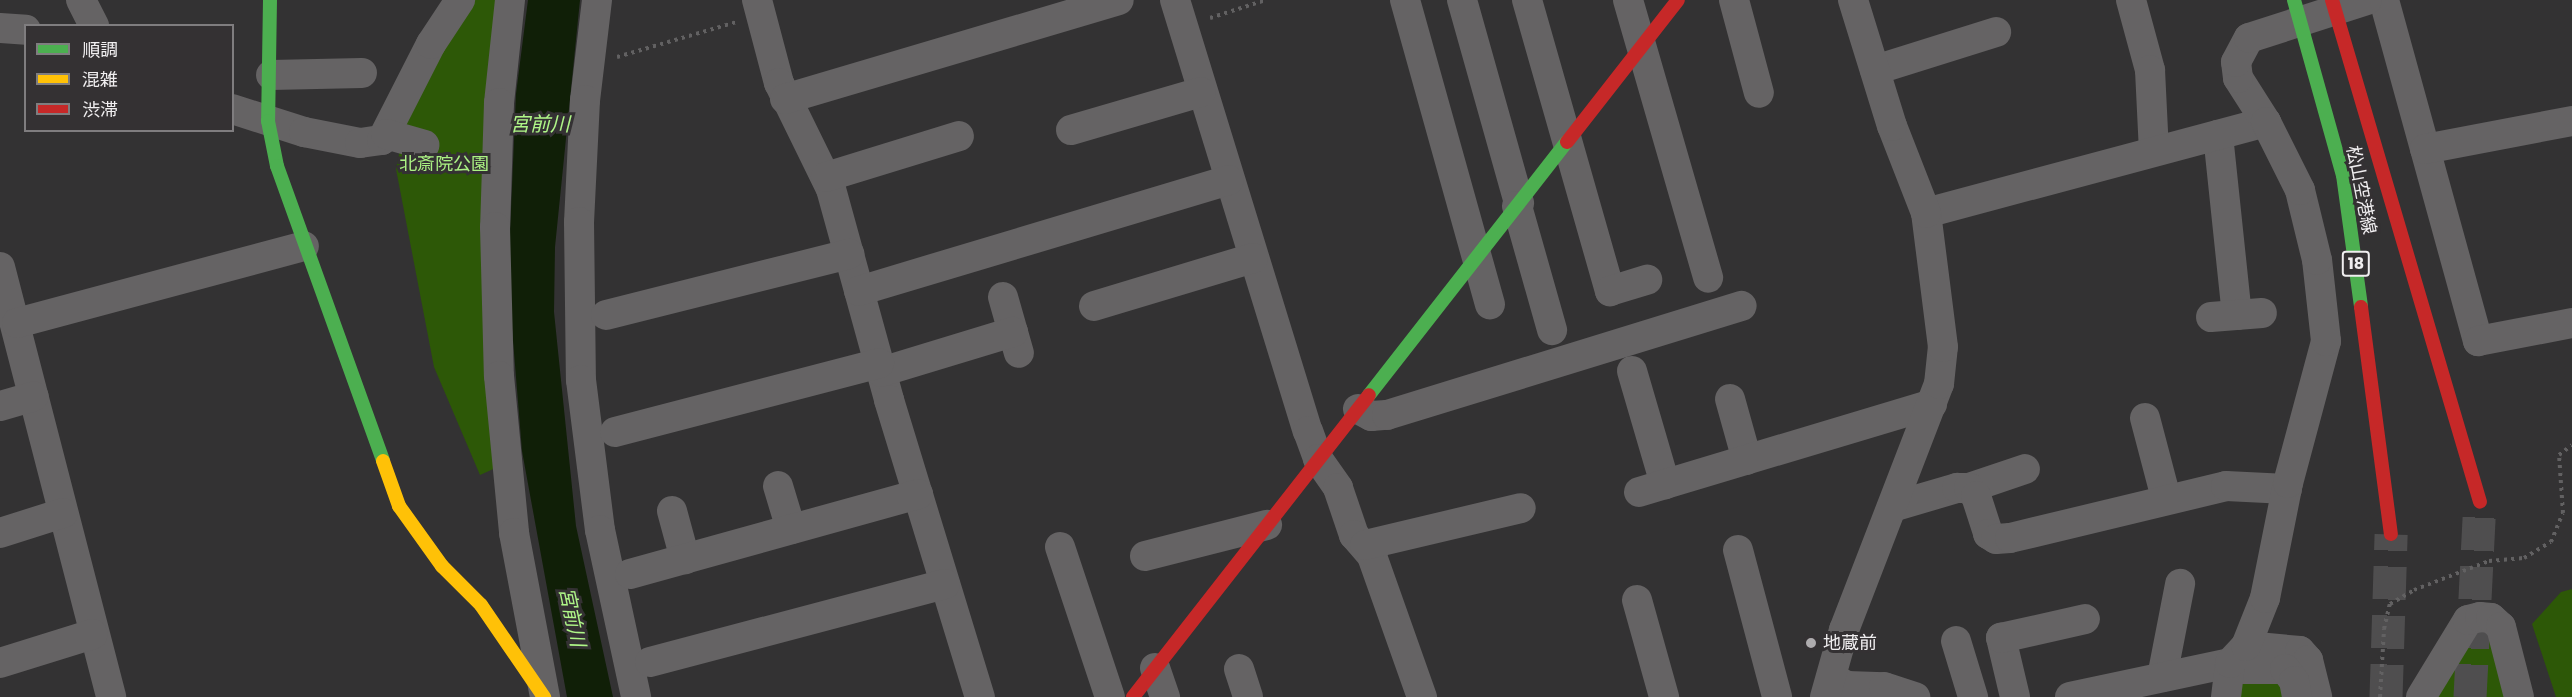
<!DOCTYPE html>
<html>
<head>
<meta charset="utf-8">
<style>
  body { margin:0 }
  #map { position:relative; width:2572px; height:697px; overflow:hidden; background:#333233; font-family:Poppins,"Noto Sans JP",sans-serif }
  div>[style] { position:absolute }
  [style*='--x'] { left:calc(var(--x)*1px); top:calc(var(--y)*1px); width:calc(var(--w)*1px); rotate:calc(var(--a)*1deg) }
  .green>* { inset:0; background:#2d5807 }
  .water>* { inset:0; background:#101f07 }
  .primary-tunnel>* { height:33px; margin-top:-16.5px; transform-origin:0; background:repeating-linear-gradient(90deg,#4f4e4f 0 33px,transparent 0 49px) }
  .path>* { height:4px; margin-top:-2px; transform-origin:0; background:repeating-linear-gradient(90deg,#626162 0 3px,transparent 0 7.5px) }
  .street>* { height:30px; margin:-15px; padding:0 15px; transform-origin:15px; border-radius:15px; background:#656364 }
  .fast>* { height:14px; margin:-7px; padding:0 7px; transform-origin:7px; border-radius:7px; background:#4caf50 }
  .slow>* { height:14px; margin:-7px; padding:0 7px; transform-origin:7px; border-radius:7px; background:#ffc107 }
  .jam>* { height:14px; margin:-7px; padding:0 7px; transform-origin:7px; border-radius:7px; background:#c62828 }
  .dots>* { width:16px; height:16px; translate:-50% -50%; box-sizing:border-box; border:3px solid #343133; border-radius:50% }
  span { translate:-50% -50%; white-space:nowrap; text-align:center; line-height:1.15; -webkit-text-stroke:6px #343133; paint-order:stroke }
  .shield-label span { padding:2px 4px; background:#343133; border:2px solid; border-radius:4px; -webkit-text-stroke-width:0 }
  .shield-label { font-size:16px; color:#f0eef0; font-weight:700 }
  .park-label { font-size:18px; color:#abf284 }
  .street-label { font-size:18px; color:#f0eef0 }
  .poi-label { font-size:18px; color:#f0eef0 }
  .left { translate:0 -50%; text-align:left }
  .water-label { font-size:20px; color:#aff688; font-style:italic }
  .legend { position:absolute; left:24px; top:24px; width:210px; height:108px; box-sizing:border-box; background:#343133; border:2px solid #7f7d7f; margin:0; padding:8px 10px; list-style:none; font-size:18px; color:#f0eef0 }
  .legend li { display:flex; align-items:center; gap:12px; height:30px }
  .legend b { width:30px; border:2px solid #7f7d7f }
</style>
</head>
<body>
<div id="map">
  <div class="green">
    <div style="clip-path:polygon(475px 0,502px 0,500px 466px,480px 475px,434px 367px,396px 169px,405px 126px,436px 52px)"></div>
    <div style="clip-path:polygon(2572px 589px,2572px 697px,2556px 697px,2532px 624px,2561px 592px)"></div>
    <div style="clip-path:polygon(2485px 624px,2511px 697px,2429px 697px,2470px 630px)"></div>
    <div style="clip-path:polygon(2246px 677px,2280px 677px,2299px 697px,2236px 697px)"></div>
  </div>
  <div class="water">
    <div style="clip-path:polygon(528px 0,580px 0,555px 247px,554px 312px,576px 526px,613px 697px,567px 697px,522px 451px,508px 279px,516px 94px)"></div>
  </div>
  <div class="primary-tunnel">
    <div style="--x:2386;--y:697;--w:163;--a:-88.2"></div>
    <div style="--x:2470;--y:697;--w:195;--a:-87.1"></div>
  </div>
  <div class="path">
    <div style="--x:1210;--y:18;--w:59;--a:-17.8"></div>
    <div style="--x:617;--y:57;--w:125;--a:-16.3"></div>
    <div style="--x:2380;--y:697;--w:68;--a:-86.6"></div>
    <div style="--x:2384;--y:629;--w:26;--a:-77"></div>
    <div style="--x:2390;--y:604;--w:28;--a:-30"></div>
    <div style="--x:2414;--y:590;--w:80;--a:-21.1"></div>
    <div style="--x:2489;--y:561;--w:35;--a:-5"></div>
    <div style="--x:2524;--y:558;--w:31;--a:-31"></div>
    <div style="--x:2551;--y:542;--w:31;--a:-68"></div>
    <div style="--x:2563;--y:513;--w:58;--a:-93.9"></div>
    <div style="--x:2559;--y:455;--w:16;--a:-38"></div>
  </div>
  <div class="street">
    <div style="--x:81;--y:0;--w:29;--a:63"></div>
    <div style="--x:510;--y:0;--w:104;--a:96.1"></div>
    <div style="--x:499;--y:103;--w:124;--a:91.8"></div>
    <div style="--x:495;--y:227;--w:149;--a:88.5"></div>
    <div style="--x:499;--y:376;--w:158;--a:84.5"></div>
    <div style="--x:514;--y:533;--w:167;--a:79.3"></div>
    <div style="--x:597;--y:0;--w:101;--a:96.8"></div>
    <div style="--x:585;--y:100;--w:122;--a:92.8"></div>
    <div style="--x:579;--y:222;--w:158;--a:89.3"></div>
    <div style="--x:581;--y:380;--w:151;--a:82.8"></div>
    <div style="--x:600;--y:530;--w:171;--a:77.8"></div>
    <div style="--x:757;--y:0;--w:86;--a:75.2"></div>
    <div style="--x:779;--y:83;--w:118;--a:63.9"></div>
    <div style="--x:831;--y:189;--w:219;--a:74.6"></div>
    <div style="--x:889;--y:400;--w:311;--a:73"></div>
    <div style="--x:1175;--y:0;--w:451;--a:72.9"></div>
    <div style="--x:1308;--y:431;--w:30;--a:70"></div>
    <div style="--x:1318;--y:459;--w:35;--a:55"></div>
    <div style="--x:1338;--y:488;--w:50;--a:71.2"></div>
    <div style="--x:1354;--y:535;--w:28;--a:49"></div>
    <div style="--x:1372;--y:556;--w:150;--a:70.5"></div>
    <div style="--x:1405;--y:0;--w:316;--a:74.4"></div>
    <div style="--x:1462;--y:0;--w:211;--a:74.3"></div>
    <div style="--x:1527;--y:0;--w:303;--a:74.1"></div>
    <div style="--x:1610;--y:291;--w:39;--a:-17"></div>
    <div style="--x:1628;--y:0;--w:289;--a:73.9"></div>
    <div style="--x:1734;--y:0;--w:96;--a:75"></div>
    <div style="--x:2131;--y:0;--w:73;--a:74.8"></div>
    <div style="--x:2150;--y:70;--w:81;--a:87.2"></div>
    <div style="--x:2384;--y:0;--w:354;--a:74.6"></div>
    <div style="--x:2478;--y:341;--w:96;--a:-10.8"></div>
    <div style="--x:0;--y:28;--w:26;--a:4"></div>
    <div style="--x:1875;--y:70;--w:127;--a:-17.4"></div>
    <div style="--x:271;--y:75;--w:91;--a:-1.3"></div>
    <div style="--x:785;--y:99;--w:348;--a:-16.5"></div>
    <div style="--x:232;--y:109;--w:76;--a:17.7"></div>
    <div style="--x:304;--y:132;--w:57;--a:11.1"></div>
    <div style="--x:360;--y:143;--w:22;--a:-8"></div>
    <div style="--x:382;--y:140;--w:108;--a:-63"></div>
    <div style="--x:431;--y:44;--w:53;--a:-56.6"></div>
    <div style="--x:1071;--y:130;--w:135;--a:-16.3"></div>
    <div style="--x:386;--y:134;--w:40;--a:16"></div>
    <div style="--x:2218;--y:135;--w:181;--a:84"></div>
    <div style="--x:2425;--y:149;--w:150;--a:-10.8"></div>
    <div style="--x:826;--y:177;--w:139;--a:-17.1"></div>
    <div style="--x:1517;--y:206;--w:129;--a:74.2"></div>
    <div style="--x:1926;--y:213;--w:352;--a:-15"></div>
    <div style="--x:2266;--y:122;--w:52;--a:-122.5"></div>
    <div style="--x:2238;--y:78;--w:16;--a:-97"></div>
    <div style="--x:2236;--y:62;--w:27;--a:-62"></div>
    <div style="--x:2249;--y:38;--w:124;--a:-17.9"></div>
    <div style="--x:0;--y:267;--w:444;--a:75.5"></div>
    <div style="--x:859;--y:291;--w:386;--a:-16.7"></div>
    <div style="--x:1003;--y:297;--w:58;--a:74.1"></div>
    <div style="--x:1094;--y:306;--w:166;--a:-16.8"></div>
    <div style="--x:606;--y:315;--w:251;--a:-14.1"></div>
    <div style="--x:2211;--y:317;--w:51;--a:-4.5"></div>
    <div style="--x:17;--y:323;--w:297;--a:-15"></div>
    <div style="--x:1632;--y:371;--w:118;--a:73.7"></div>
    <div style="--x:881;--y:372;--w:138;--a:-16.9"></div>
    <div style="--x:1730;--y:399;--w:63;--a:74.4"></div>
    <div style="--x:0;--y:406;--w:35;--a:-16"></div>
    <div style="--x:1358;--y:409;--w:15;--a:28"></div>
    <div style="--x:1371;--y:416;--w:16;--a:-4"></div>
    <div style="--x:1387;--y:415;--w:371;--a:-17.1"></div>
    <div style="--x:2145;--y:418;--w:83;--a:75.3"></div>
    <div style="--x:615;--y:432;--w:273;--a:-14.6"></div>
    <div style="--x:778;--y:486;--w:45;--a:73.2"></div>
    <div style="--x:1969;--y:488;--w:59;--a:-18.7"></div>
    <div style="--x:1639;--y:492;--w:306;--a:-16.7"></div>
    <div style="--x:1892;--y:507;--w:68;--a:-16.3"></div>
    <div style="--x:1957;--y:488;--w:12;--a:0"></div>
    <div style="--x:1969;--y:488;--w:11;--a:49"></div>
    <div style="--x:1976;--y:496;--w:40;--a:72"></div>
    <div style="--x:1988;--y:534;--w:9;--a:32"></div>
    <div style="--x:1996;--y:539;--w:14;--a:-4"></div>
    <div style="--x:2010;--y:538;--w:222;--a:-13.5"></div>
    <div style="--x:2226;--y:486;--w:61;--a:2.8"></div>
    <div style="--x:672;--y:511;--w:50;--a:74.8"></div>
    <div style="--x:0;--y:533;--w:66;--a:-17.6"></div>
    <div style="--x:1365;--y:545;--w:160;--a:-13.3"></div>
    <div style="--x:1060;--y:547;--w:158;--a:71.6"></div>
    <div style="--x:1738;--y:550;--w:152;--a:75.1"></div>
    <div style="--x:1145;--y:556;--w:126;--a:-14.3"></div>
    <div style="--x:630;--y:574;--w:299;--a:-15.5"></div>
    <div style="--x:1637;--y:600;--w:101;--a:74.4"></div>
    <div style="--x:1956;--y:641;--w:59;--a:73.1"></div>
    <div style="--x:2246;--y:646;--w:54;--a:5.3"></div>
    <div style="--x:2300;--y:651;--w:12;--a:48"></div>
    <div style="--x:2308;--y:660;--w:38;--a:76"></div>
    <div style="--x:650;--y:662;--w:305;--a:-14.8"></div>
    <div style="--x:0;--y:663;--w:97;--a:-17.3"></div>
    <div style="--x:1155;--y:668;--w:31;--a:71"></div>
    <div style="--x:1239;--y:669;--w:29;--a:72"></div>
    <div style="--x:2162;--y:677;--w:95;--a:-79"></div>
    <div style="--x:1832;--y:678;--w:17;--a:28"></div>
    <div style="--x:1847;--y:686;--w:37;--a:2"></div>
    <div style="--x:1884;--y:687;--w:33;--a:18"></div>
    <div style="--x:1825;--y:697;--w:70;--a:-74.2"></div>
    <div style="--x:1844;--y:630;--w:264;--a:-68.9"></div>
    <div style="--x:1939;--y:384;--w:37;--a:-84"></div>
    <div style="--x:1943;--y:347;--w:135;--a:-97.2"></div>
    <div style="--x:1926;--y:213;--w:93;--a:-111.3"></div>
    <div style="--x:1892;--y:126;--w:132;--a:-107.2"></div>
    <div style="--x:2015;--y:697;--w:61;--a:-103.3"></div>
    <div style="--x:2001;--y:638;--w:86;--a:-12.7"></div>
    <div style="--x:2070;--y:697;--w:164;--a:-12"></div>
    <div style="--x:2230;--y:663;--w:15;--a:23"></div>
    <div style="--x:2244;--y:669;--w:41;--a:0"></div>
    <div style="--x:2285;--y:669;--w:15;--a:53"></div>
    <div style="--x:2294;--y:681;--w:16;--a:79"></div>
    <div style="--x:2226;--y:697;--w:34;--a:-83"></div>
    <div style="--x:2230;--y:663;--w:23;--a:-47"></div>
    <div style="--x:2246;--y:646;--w:52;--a:-68.4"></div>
    <div style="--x:2265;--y:598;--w:117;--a:-78.7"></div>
    <div style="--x:2288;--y:483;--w:147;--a:-75"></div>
    <div style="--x:2326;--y:341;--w:81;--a:-96.3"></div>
    <div style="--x:2317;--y:260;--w:72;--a:-103.7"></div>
    <div style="--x:2300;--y:190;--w:76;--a:-116.6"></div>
    <div style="--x:2421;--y:697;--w:90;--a:-58.6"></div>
    <div style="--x:2468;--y:620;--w:12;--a:-14"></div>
    <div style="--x:2480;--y:617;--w:11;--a:5"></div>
    <div style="--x:2491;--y:618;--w:13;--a:42"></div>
    <div style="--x:2501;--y:627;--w:72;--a:75.6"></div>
  </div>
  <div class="fast">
    <div style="--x:270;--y:0;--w:121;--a:90.9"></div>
    <div style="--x:268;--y:121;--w:46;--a:78.7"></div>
    <div style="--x:277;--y:166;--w:313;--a:70.2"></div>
    <div style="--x:2294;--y:0;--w:182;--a:74.4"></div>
    <div style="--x:2343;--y:175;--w:133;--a:82.2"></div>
    <div style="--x:1369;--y:395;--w:321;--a:-52"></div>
  </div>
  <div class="slow">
    <div style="--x:383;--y:461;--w:48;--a:70.4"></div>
    <div style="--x:399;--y:506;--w:74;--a:54.4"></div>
    <div style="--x:442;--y:566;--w:55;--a:45"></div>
    <div style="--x:481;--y:605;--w:112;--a:55.6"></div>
  </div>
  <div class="jam">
    <div style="--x:2332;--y:0;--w:523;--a:73.57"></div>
    <div style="--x:1567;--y:142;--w:180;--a:-52"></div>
    <div style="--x:2361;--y:307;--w:229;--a:82.5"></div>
    <div style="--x:1133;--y:697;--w:383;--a:-52"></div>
  </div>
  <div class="dots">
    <div style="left:1811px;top:643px;background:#aeacae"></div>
  </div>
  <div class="shield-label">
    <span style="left:2356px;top:264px">18</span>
  </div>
  <div class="park-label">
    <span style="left:444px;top:164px">北斎院公園</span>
  </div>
  <div class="street-label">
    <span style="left:2361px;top:190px;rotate:79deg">松山空港線</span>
  </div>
  <div class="poi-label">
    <span class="left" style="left:1823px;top:643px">地蔵前</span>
  </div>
  <div class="water-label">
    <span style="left:540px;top:124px">宮前川</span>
    <span style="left:572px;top:617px;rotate:78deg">宮前川</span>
  </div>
  <ul class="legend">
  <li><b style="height:8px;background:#4caf50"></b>順調</li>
  <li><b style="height:8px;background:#ffc107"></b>混雑</li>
  <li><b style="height:8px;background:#c62828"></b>渋滞</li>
  </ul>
</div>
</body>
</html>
